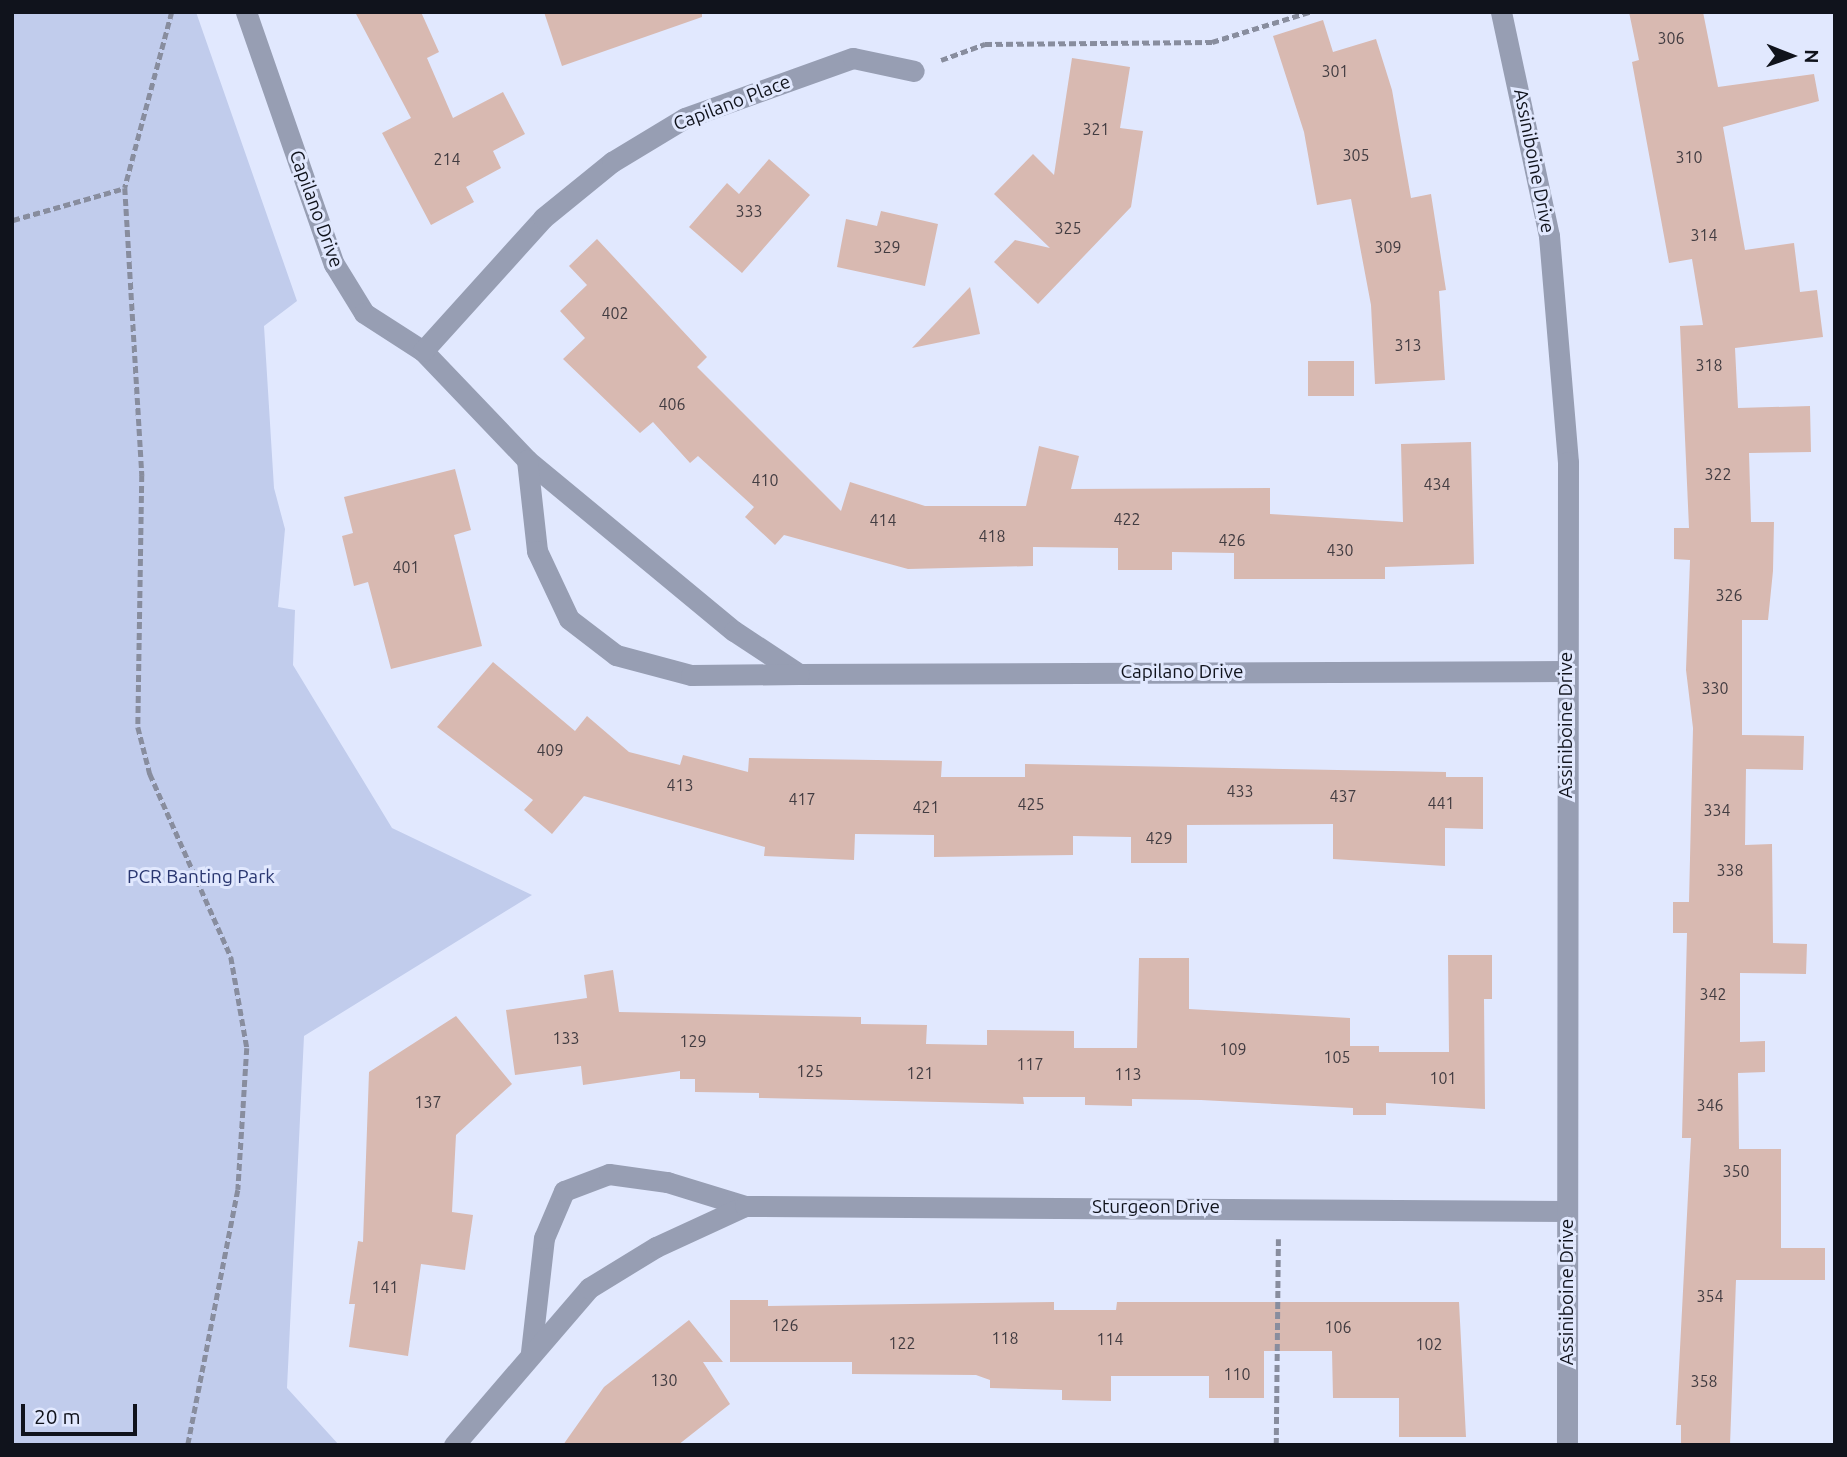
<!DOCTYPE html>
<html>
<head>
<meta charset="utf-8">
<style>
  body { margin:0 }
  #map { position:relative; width:1847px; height:1457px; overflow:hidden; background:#e1e8fe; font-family:Ubuntu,sans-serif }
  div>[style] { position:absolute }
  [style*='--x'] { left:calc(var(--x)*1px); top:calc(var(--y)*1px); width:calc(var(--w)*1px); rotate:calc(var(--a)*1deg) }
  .green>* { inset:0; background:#c1ccec }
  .building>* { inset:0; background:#d8b9b1 }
  .path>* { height:4.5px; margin-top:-2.25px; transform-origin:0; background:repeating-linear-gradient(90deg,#888d9e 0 7px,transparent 0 10.5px) }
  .minor>* { height:21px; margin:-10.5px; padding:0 10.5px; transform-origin:10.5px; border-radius:10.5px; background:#979eb3 }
  .tertiary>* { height:21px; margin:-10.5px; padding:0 10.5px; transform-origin:10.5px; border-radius:10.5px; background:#979eb3 }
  span { translate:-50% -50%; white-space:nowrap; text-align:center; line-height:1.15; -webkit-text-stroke:6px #e1e8fe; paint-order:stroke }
  .number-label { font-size:16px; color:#423c41 }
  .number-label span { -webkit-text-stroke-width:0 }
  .street-label { font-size:19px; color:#10131c }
  .park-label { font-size:19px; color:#293670 }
  .frame { position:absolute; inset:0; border:14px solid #10131c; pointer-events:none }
  .north { position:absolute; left:1756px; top:21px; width:70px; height:70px; -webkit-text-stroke:5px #e1e8fe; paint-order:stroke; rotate:91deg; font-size:19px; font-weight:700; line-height:28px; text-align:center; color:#10131c }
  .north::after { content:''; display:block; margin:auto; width:24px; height:32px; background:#10131c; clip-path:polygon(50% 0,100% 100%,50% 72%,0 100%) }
  .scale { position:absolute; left:21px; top:1404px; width:116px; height:32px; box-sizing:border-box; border:4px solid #10131c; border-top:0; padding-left:9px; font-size:21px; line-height:24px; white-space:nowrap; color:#10131c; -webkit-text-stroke:5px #e1e8fe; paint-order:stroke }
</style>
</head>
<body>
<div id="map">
  <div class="green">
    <div style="clip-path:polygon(12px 12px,196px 12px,297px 301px,264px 326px,274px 488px,285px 529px,278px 607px,295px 610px,293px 665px,392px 828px,532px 895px,304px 1036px,287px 1388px,339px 1445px,12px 1445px)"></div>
  </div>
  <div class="building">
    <div style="clip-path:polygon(355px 12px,421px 12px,439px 52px,427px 58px,453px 118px,503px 92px,525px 134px,493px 151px,501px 168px,466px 187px,474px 202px,431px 225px,382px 133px,411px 118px)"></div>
    <div style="clip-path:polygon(544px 12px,702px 12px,702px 17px,562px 66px)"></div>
    <div style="clip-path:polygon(1629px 12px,1703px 12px,1718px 87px,1814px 74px,1819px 101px,1723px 127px,1745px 250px,1794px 243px,1800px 292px,1817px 290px,1823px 337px,1735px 348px,1738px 408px,1810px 406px,1811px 452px,1749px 453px,1751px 522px,1774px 522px,1773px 571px,1768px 620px,1742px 620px,1742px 735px,1804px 736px,1803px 770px,1746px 769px,1745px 845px,1772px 844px,1773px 943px,1807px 944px,1806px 974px,1740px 973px,1740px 1042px,1765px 1041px,1765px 1072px,1738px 1073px,1739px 1149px,1781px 1149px,1781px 1248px,1825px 1248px,1825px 1280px,1736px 1280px,1730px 1445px,1681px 1445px,1681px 1425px,1676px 1425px,1691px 1138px,1682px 1138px,1687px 933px,1673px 933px,1673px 902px,1689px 902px,1693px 728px,1686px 670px,1690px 560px,1674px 559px,1674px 528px,1689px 528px,1680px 326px,1703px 325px,1692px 259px,1669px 263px,1632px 62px,1639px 60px)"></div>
    <div style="clip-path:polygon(1323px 20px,1333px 52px,1376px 39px,1392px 90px,1411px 198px,1431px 194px,1446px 290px,1439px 291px,1445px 380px,1375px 384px,1371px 305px,1351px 199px,1317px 205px,1304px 132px,1273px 36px)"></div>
    <div style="clip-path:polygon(1072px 58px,1130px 67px,1120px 128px,1143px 131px,1131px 207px,1038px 304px,994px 262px,1015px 240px,1050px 248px,994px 194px,1033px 154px,1054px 175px)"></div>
    <div style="clip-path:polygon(769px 159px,810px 195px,742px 273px,689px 227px,727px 183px,739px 194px)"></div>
    <div style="clip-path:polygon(881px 211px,938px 224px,925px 286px,837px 267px,846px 219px,877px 226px)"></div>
    <div style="clip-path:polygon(597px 239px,707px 357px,697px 367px,841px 511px,850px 482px,925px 506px,1026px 506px,1039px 446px,1079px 456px,1071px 489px,1270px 488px,1270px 514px,1403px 522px,1401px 444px,1471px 442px,1474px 564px,1385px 567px,1385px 579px,1234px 579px,1234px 553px,1172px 552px,1172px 570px,1118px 570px,1118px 548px,1033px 547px,1033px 566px,908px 569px,784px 535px,775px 545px,745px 517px,754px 507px,698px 456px,690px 463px,653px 422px,640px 433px,563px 359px,585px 338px,560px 311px,587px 285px,569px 266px)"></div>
    <div style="clip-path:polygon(970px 287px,980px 334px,912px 348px)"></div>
    <div style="clip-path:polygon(1308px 361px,1354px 361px,1354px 396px,1308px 396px)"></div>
    <div style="clip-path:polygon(455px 469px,471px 530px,454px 535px,482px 646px,391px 669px,368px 582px,354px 586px,342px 536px,353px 533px,344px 497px)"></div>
    <div style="clip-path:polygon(493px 662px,575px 731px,587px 716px,629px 752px,680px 765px,683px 755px,748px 772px,749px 758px,942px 761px,941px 777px,1025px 777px,1025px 764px,1446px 772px,1446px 777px,1483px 777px,1483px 829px,1445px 828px,1445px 866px,1333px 859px,1333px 824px,1187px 825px,1187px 863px,1131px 863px,1131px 837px,1073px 836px,1073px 855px,934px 857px,934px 835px,855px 834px,854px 860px,764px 856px,765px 847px,584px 796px,552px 834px,524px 810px,533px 800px,437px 727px)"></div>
    <div style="clip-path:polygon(1448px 955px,1492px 955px,1492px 999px,1484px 999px,1485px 1109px,1386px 1103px,1386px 1115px,1353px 1115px,1353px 1108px,1201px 1100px,1132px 1099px,1132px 1106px,1085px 1105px,1085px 1097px,1023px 1097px,1024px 1104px,759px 1098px,759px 1093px,695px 1092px,695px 1079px,680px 1079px,680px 1071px,583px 1085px,581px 1066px,515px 1075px,506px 1010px,587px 998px,584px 975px,613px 970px,619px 1012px,861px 1017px,861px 1024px,927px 1025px,926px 1044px,987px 1045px,987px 1030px,1074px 1031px,1074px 1048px,1137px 1048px,1139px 958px,1189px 958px,1189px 1009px,1350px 1018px,1350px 1046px,1379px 1046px,1379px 1052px,1449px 1052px)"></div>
    <div style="clip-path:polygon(456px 1016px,512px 1084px,456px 1135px,452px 1212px,473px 1215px,465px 1270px,421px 1264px,408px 1356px,349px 1347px,355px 1304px,349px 1304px,358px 1241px,363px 1242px,369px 1072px)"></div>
    <div style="clip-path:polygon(730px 1300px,768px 1300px,768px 1306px,1054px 1302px,1054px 1310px,1116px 1310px,1117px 1302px,1459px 1302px,1466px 1437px,1399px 1437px,1399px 1398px,1333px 1398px,1332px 1351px,1264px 1351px,1264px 1398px,1209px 1398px,1209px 1376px,1111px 1376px,1111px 1401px,1062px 1400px,1062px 1390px,990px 1388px,990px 1380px,976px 1375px,852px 1374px,852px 1362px,730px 1362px)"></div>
    <div style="clip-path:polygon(689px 1320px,723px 1362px,703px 1362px,730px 1404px,678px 1445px,563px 1445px,604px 1387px)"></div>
  </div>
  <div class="path">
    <div style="--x:172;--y:12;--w:182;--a:105"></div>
    <div style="--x:125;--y:188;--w:288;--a:86.6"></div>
    <div style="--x:142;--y:475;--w:252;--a:90.9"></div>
    <div style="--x:138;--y:727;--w:49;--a:75.7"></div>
    <div style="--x:150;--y:774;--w:200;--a:66.1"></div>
    <div style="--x:231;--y:957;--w:92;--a:80"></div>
    <div style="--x:247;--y:1048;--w:142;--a:93.6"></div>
    <div style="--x:238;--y:1190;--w:260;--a:101.1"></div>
    <div style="--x:941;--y:60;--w:47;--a:-20"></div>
    <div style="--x:985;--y:44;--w:227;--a:-0.5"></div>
    <div style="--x:1212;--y:42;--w:102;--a:-17.2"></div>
    <div style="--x:13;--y:220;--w:116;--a:-15.9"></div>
    <div style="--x:1276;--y:1445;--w:206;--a:-89.4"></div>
  </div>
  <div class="minor">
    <div style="--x:246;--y:12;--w:267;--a:70.8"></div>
    <div style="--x:334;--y:264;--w:57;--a:58.5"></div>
    <div style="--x:364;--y:313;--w:70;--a:32.8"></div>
    <div style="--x:423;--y:351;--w:151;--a:46.3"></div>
    <div style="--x:527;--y:460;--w:268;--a:39.6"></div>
    <div style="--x:734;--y:631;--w:78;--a:33.5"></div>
    <div style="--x:799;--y:674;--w:766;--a:-0.22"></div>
    <div style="--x:423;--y:351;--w:179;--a:-47.9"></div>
    <div style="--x:543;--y:218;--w:89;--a:-39.1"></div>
    <div style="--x:612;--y:162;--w:85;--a:-31.1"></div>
    <div style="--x:685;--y:118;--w:178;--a:-19.7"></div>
    <div style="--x:853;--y:58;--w:62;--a:12"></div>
    <div style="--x:527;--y:460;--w:92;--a:83.7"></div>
    <div style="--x:537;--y:551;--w:75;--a:64.8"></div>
    <div style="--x:569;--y:619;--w:59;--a:37.5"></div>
    <div style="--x:616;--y:655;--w:78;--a:14.9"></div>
    <div style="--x:691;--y:675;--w:108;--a:-0.5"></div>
    <div style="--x:531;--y:1352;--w:115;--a:-83.5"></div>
    <div style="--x:544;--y:1238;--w:51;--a:-66.9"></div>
    <div style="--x:564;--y:1191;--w:48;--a:-20.7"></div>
    <div style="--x:609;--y:1174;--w:59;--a:7.9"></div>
    <div style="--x:667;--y:1182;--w:82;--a:17.1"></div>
    <div style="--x:454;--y:1445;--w:207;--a:-49.3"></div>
    <div style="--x:589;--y:1288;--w:79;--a:-31.5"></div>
    <div style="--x:656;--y:1247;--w:98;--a:-24.7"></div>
    <div style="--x:745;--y:1206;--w:822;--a:0.35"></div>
  </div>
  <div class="tertiary">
    <div style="--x:1501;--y:12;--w:229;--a:77.9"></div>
    <div style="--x:1549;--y:236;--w:227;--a:85.2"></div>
    <div style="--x:1568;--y:462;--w:983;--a:90.06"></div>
  </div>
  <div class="number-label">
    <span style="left:1671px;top:38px">306</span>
    <span style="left:1335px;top:71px">301</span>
    <span style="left:1096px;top:129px">321</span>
    <span style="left:1356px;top:155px">305</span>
    <span style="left:1689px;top:157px">310</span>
    <span style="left:447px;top:159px">214</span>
    <span style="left:749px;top:211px">333</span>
    <span style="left:1068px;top:228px">325</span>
    <span style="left:1704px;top:235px">314</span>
    <span style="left:887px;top:247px">329</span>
    <span style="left:1388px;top:247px">309</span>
    <span style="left:615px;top:313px">402</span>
    <span style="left:1408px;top:345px">313</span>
    <span style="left:1709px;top:365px">318</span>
    <span style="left:672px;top:404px">406</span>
    <span style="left:1718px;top:474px">322</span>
    <span style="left:765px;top:480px">410</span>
    <span style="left:1437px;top:484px">434</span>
    <span style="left:1127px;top:519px">422</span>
    <span style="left:883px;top:520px">414</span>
    <span style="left:992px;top:536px">418</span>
    <span style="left:1232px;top:540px">426</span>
    <span style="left:1340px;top:550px">430</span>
    <span style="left:406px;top:567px">401</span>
    <span style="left:1729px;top:595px">326</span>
    <span style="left:1715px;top:688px">330</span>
    <span style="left:550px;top:750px">409</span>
    <span style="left:680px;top:785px">413</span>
    <span style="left:1240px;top:791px">433</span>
    <span style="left:1343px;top:796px">437</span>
    <span style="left:802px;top:799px">417</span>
    <span style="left:1441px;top:803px">441</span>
    <span style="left:1031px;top:804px">425</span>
    <span style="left:926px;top:807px">421</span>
    <span style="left:1717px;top:810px">334</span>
    <span style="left:1159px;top:838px">429</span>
    <span style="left:1730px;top:870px">338</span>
    <span style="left:1713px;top:994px">342</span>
    <span style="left:566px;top:1038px">133</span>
    <span style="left:693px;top:1041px">129</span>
    <span style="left:1233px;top:1049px">109</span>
    <span style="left:1337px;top:1057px">105</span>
    <span style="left:1030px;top:1064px">117</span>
    <span style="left:810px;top:1071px">125</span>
    <span style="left:920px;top:1073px">121</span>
    <span style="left:1128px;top:1074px">113</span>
    <span style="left:1443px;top:1078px">101</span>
    <span style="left:428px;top:1102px">137</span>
    <span style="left:1710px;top:1105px">346</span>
    <span style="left:1736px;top:1171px">350</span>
    <span style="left:385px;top:1287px">141</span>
    <span style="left:1710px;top:1296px">354</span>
    <span style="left:785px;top:1325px">126</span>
    <span style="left:1338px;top:1327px">106</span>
    <span style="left:1005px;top:1338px">118</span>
    <span style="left:1110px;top:1339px">114</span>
    <span style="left:902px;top:1343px">122</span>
    <span style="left:1429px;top:1344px">102</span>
    <span style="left:1237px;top:1374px">110</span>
    <span style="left:664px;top:1380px">130</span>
    <span style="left:1704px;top:1381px">358</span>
  </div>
  <div class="street-label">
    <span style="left:732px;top:103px;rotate:-21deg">Capilano Place</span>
    <span style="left:1534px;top:161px;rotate:79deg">Assiniboine Drive</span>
    <span style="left:316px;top:209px;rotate:70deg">Capilano Drive</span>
    <span style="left:1182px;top:672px">Capilano Drive</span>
    <span style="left:1566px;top:725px;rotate:-90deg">Assiniboine Drive</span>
    <span style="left:1156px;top:1207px">Sturgeon Drive</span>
    <span style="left:1567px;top:1292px;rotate:-90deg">Assiniboine Drive</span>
  </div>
  <div class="park-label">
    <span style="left:201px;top:877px">PCR Banting Park</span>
  </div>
  <div class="frame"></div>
  <div class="north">N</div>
  <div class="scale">20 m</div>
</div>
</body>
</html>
